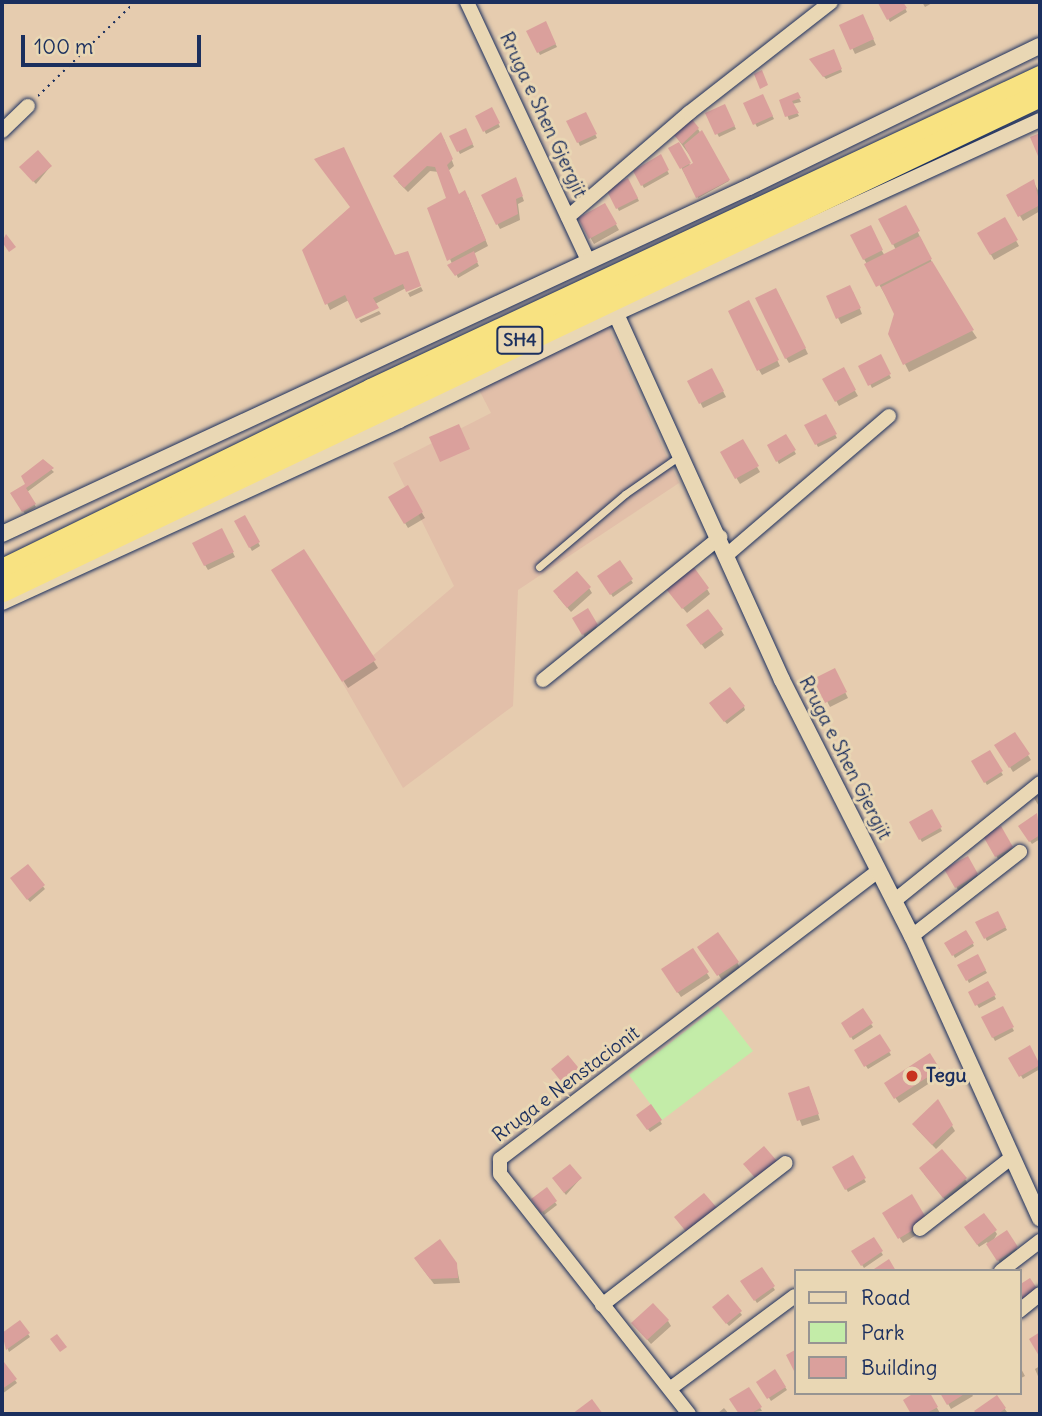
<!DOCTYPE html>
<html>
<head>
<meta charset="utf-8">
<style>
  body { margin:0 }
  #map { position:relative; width:1042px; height:1416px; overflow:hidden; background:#e6ccaf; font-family:Delius,sans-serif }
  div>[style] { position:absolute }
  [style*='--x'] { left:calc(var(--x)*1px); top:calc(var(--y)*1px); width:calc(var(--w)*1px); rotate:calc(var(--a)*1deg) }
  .built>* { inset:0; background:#e2bfa9 }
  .green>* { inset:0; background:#c3eca8 }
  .shadow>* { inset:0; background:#0003 }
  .building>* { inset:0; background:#daa09c }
  .path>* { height:2px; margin-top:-1px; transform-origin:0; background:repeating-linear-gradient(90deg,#1b2f5e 0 2px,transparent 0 7px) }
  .roads { filter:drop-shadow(0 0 2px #1b2f5e) drop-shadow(0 0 2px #1b2f5e) }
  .service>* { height:7px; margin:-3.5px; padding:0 3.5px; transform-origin:3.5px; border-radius:3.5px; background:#e9d7b4 }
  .minor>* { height:14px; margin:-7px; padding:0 7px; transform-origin:7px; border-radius:7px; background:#e9d7b4 }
  .tertiary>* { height:16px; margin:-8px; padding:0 8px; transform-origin:8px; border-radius:8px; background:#e9d7b4 }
  .trunk>* { height:23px; margin:-11.5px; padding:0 11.5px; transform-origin:11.5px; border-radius:11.5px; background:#f8e281 }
  .dots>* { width:19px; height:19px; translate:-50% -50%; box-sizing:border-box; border:4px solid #e9d7b4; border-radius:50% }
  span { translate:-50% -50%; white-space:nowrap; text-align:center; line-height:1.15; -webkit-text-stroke:6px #e9d7b4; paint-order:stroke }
  .shield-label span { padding:2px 5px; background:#e9d7b4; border:2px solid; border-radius:5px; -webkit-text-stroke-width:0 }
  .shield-label { font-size:18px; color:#1b2f5e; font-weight:700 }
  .street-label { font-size:19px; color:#1b2f5e }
  .poi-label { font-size:19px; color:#1b2f5e; font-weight:700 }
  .left { translate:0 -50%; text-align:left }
  .frame { position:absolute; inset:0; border:4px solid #1b2f5e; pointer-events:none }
  .legend { position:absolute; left:794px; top:1269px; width:228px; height:126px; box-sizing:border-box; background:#e9d7b4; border:2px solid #979492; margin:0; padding:9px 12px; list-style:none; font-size:21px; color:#1b2f5e }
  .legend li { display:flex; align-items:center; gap:14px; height:35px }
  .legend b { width:35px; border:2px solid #979492 }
  .scale { position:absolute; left:21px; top:35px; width:180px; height:32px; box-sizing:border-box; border:4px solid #1b2f5e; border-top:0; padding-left:9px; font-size:21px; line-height:24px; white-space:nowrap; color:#1b2f5e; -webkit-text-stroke:5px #e9d7b4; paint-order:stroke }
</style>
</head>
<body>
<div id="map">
  <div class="built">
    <div style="clip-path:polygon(606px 322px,679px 483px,518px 590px,513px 706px,403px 788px,342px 682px,454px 586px,393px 463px,491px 413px,476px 384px)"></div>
  </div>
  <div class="green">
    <div style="clip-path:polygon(718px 1006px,753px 1051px,662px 1120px,629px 1075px)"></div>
  </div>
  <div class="shadow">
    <div style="clip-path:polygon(884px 2px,902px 2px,907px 12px,890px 22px,880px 4px)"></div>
    <div style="clip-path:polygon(922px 2px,934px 2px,925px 7px)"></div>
    <div style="clip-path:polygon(865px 22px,876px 45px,855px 54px,842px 26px)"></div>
    <div style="clip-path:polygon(545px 24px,557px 47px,540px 55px,528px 32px)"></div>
    <div style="clip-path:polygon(835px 54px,842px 72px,826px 79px,813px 63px)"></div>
    <div style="clip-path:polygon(797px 94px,801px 102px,792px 104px,799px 116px,789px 120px,782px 101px)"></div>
    <div style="clip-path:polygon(762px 96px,774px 119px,757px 127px,745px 104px)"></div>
    <div style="clip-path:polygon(724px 106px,736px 129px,719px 137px,707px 114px)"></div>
    <div style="clip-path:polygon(492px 110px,500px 127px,486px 134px,478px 117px)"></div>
    <div style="clip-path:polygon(585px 114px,597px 138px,580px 146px,569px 122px)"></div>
    <div style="clip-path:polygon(698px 129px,729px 181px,698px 198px,671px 149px,679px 144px,691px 167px,696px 164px,677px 138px)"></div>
    <div style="clip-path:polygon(465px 130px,474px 147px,460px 154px,451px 137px)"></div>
    <div style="clip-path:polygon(444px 139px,454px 166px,448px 171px,459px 196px,468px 197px,488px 246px,473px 254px,479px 266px,458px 278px,429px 209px,448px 199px,439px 172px,430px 171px,408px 192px,398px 182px)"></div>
    <div style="clip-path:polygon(343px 149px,406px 288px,375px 304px,349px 300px,330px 310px,304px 250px,351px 207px)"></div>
    <div style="clip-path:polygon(660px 157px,669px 174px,644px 188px,635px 172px)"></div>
    <div style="clip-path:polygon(50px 167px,36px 184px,24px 171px)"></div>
    <div style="clip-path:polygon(628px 180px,639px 201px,619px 211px,608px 190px)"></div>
    <div style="clip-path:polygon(1033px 181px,1040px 194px,1040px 211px,1023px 221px,1008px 195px)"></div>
    <div style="clip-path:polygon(518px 185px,524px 201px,518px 204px,520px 220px,500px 229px,483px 196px)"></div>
    <div style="clip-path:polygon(605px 205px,619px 230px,594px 244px,580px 219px)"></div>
    <div style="clip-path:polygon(906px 207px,946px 292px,977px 338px,909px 372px,890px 334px,896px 313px,864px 259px,877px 243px,885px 256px,896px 250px,881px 220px)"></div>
    <div style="clip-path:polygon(1004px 219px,1019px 246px,994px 260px,979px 233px)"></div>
    <div style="clip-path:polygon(421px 287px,423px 291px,410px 297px,408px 293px)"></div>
    <div style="clip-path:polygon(853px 292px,862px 314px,841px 324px,828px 297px)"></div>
    <div style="clip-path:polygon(779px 295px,808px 354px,789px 363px,786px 358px)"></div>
    <div style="clip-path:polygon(751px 307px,780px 366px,762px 375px,759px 370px)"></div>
    <div style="clip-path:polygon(379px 311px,381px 314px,361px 323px,359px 320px)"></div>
    <div style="clip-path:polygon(880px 357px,891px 378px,872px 388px,861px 366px)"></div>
    <div style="clip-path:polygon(712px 370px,726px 397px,703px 408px,690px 382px)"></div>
    <div style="clip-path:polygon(843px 370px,858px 396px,839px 406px,825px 380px)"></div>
    <div style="clip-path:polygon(825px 416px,837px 438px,818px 447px,807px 426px)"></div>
    <div style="clip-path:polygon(786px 436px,796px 454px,779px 464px,769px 446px)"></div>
    <div style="clip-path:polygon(742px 441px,760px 472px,740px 484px,722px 453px)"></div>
    <div style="clip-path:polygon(43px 462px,54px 472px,27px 492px,36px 507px,25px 514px,12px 493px,27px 485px)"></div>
    <div style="clip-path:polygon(407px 488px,425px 518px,408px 528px,390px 498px)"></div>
    <div style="clip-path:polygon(245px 517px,260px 546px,252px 551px,236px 522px)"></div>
    <div style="clip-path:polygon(225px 536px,235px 557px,208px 570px,205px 565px)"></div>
    <div style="clip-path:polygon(304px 551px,378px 668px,348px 688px,278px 578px)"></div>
    <div style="clip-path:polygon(619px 562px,633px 583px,613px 597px,599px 576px)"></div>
    <div style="clip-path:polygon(589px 588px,592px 593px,571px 612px,558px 597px)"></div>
    <div style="clip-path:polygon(707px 589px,710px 594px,687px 613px,671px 594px)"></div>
    <div style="clip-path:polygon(587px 611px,598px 629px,585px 637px,574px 619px)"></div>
    <div style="clip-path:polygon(721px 630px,724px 635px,705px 649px,692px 631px)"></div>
    <div style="clip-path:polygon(834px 670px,848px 698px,830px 707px,816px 680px)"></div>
    <div style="clip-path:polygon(713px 707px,744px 707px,745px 710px,727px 724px)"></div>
    <div style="clip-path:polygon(1015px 734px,1031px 760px,1013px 772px,997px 746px)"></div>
    <div style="clip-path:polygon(989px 752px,1003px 775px,987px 785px,973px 762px)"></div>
    <div style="clip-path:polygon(1040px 793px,1040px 808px,1034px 798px)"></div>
    <div style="clip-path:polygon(932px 812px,942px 831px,922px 842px,911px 823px)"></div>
    <div style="clip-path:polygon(1036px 816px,1040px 839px,1032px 844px,1020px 826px)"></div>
    <div style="clip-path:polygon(1000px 828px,1013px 851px,998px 859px,985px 837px)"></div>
    <div style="clip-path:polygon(967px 858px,979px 878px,958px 890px,947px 870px)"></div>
    <div style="clip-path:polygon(27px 866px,45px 889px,30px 902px,14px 882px)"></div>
    <div style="clip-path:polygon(997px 913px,1007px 930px,987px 941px,978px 923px)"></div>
    <div style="clip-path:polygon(966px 932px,974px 946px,955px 958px,947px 944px)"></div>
    <div style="clip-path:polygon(692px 950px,710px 978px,681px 997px,663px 970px)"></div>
    <div style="clip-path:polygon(703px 952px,737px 962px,740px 968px,722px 980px)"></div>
    <div style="clip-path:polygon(977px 956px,987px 973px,969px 983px,960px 966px)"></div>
    <div style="clip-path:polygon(988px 983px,996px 999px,979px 1008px,970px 993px)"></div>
    <div style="clip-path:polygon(1002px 1008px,1014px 1031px,995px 1041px,983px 1018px)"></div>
    <div style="clip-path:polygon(863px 1011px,873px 1027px,853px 1040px,843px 1024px)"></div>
    <div style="clip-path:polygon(880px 1036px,891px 1055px,868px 1069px,856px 1051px)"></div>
    <div style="clip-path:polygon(1029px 1048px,1040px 1069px,1023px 1079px,1011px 1059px)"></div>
    <div style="clip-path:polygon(929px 1055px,942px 1075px,899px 1103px,886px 1084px)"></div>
    <div style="clip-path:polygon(568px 1057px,582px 1076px,568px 1088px,555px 1072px)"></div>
    <div style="clip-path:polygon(811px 1093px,820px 1120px,802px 1126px,790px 1094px)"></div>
    <div style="clip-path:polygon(938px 1102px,955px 1131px,936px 1149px,917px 1129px)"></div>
    <div style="clip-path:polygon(651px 1106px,662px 1124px,650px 1132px,638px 1115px)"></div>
    <div style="clip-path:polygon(852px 1157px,866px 1182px,848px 1192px,834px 1168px)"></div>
    <div style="clip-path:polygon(924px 1174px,965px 1179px,968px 1184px,947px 1202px)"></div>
    <div style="clip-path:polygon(580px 1179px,566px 1195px,556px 1182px)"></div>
    <div style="clip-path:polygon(546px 1190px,557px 1205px,544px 1215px,533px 1199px)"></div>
    <div style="clip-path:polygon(884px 1213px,930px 1227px,903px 1243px)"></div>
    <div style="clip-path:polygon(984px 1215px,997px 1234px,993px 1241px,1006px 1232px,1018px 1251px,1000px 1263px,987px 1242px,979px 1247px,966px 1228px)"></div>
    <div style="clip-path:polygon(873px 1239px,883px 1255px,864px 1268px,854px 1252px)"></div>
    <div style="clip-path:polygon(419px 1264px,456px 1264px,460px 1283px,434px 1284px)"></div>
    <div style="clip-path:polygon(761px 1269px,775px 1290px,757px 1303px,743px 1282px)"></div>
    <div style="clip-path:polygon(728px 1296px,742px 1315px,729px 1326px,716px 1310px)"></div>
    <div style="clip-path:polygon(668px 1321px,671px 1326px,651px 1344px,637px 1328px)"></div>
    <div style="clip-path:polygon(20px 1322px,30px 1337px,9px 1352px,2px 1335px)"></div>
    <div style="clip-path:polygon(4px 1364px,17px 1383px,2px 1394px,2px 1366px)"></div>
    <div style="clip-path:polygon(1019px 1365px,1025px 1376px,1019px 1379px)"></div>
    <div style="clip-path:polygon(1040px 1366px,1040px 1381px,1035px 1369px)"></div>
    <div style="clip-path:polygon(775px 1372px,787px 1390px,771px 1401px,759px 1382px)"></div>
    <div style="clip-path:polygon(749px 1389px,762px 1411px,740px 1414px,732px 1400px)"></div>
    <div style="clip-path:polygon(928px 1393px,940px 1413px,913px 1414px,905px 1401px)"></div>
    <div style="clip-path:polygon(942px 1393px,971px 1393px,973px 1396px,951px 1409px)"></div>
    <div style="clip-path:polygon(996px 1397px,1007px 1412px,978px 1414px,977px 1411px)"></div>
    <div style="clip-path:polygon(724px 1408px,729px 1414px,717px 1414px)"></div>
  </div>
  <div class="building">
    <div style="clip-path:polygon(903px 2px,907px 8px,887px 20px,878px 3px)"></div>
    <div style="clip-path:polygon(863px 14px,874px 39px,850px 50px,839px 25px)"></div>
    <div style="clip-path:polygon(546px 21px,556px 44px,537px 53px,526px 31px)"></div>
    <div style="clip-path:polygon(834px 49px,842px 69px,823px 77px,809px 59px)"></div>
    <div style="clip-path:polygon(762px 70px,768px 85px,760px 89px,754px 74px)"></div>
    <div style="clip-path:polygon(798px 92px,801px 98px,792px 101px,799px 113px,785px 117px,779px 100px)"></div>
    <div style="clip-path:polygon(763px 94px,773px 116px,753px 125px,743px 103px)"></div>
    <div style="clip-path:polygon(725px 104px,735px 126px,715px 135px,705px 113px)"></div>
    <div style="clip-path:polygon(492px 107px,500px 123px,483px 132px,475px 116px)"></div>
    <div style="clip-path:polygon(586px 112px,597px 134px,577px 143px,566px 121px)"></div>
    <div style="clip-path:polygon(691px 118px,699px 128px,682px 144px,673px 134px)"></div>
    <div style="clip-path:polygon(466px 128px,473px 144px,457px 152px,449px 136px)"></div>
    <div style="clip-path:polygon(702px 130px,730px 180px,696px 198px,682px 169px,693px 163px,684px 145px)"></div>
    <div style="clip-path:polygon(441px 132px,453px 159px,447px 165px,459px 194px,465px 190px,486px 240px,447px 261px,427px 208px,446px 198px,435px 167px,427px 166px,404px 188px,393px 176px)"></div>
    <div style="clip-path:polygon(1040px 133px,1040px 155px,1038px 156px,1030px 137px)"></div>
    <div style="clip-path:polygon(679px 142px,691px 163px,680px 169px,668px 148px)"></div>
    <div style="clip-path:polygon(344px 147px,395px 255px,408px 251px,421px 286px,406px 292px,403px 284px,373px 298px,379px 308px,356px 319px,345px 295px,325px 305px,302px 250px,350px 207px,314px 159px)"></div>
    <div style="clip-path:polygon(38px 150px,52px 166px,33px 182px,19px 167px)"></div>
    <div style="clip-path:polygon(661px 154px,669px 170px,641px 186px,633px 171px)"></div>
    <div style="clip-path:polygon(516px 177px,523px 196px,516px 199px,518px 214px,496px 225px,481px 195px)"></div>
    <div style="clip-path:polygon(628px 178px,638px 198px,616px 209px,606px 189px)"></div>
    <div style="clip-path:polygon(1034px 179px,1040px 205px,1018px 217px,1006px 195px)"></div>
    <div style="clip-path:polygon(605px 203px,617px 224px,589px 239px,578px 218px)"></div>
    <div style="clip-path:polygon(906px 205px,920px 231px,892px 245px,878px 219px)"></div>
    <div style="clip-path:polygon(1005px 217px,1018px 240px,990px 255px,977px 233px)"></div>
    <div style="clip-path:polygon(871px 225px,883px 250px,863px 260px,850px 235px)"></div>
    <div style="clip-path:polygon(6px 234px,16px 247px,9px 252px,2px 242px)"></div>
    <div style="clip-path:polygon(920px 236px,932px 259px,876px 287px,864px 264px)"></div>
    <div style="clip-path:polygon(474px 251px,478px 262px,455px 276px,447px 265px)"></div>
    <div style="clip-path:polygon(932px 261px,974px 330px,903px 365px,888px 334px,894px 314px,881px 287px)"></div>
    <div style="clip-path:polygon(850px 285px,861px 308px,836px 319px,826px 296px)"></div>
    <div style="clip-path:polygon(776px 288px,806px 348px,785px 359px,755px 298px)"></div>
    <div style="clip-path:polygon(749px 300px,779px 360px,757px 371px,728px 311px)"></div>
    <div style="clip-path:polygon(881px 354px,891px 374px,868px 386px,858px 366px)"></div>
    <div style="clip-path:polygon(844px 367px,856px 390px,835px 402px,822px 379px)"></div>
    <div style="clip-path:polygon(712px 368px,724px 391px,699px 404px,687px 381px)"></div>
    <div style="clip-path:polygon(826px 414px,837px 434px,815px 445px,804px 425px)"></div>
    <div style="clip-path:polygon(459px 424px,470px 449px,440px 462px,429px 437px)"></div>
    <div style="clip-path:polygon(786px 434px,796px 450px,776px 462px,767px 445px)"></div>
    <div style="clip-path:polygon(743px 439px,759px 466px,735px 479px,720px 452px)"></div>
    <div style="clip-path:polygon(43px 459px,54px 468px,26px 488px,36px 504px,22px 512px,10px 493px,25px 484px,21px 476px)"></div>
    <div style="clip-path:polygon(408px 485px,423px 512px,404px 524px,388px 497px)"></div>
    <div style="clip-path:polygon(245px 515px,260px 542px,249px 548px,234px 521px)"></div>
    <div style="clip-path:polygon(222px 528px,234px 552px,204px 566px,192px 543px)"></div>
    <div style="clip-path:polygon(304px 549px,376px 660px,342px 682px,271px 570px)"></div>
    <div style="clip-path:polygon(620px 560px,633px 579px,610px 595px,597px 576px)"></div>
    <div style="clip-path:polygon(693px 566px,709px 588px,682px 609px,666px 589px)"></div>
    <div style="clip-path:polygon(577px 571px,591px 587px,567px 608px,553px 591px)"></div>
    <div style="clip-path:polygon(588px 608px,598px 625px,582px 635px,572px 618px)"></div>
    <div style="clip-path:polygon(708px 609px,723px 629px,701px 645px,686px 625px)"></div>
    <div style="clip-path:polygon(835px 668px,847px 692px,825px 703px,813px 679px)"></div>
    <div style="clip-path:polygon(730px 687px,745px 706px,724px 722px,709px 703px)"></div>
    <div style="clip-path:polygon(1015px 732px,1030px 754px,1009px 768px,994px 745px)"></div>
    <div style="clip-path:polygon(990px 750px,1003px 771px,984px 783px,971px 761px)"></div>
    <div style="clip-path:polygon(932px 809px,942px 827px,919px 840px,909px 822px)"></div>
    <div style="clip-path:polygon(1037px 813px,1040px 835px,1029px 842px,1018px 826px)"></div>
    <div style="clip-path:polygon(1001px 826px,1013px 847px,995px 857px,983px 836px)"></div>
    <div style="clip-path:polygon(968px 856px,978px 874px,955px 888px,944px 869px)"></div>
    <div style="clip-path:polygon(28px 864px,45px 885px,27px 900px,10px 878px)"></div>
    <div style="clip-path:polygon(998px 911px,1006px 927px,984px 939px,975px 922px)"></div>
    <div style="clip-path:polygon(966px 930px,974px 943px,952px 956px,944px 943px)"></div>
    <div style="clip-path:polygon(718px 932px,739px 962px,717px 976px,697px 947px)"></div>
    <div style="clip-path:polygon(693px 948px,709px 972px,677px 993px,661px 969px)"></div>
    <div style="clip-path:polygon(978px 954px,986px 970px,966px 981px,957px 965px)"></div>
    <div style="clip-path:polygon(988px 981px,996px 995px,975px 1006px,968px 992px)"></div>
    <div style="clip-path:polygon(1003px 1006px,1014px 1027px,992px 1038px,981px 1017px)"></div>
    <div style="clip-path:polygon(863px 1008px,873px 1023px,850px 1038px,841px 1023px)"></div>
    <div style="clip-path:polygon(880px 1034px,891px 1051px,864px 1067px,854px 1050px)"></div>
    <div style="clip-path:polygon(1030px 1045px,1040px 1065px,1019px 1077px,1008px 1058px)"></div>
    <div style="clip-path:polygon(930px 1053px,940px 1069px,894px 1099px,884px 1083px)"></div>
    <div style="clip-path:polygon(568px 1055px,582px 1072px,565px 1086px,551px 1069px)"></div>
    <div style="clip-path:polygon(809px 1086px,819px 1114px,797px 1121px,788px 1093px)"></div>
    <div style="clip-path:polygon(938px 1099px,953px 1125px,932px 1145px,912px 1124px)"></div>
    <div style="clip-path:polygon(651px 1104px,662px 1120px,647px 1130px,636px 1115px)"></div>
    <div style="clip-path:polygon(764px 1146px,777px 1161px,757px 1180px,743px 1164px)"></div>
    <div style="clip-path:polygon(942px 1149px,967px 1178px,943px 1198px,919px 1168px)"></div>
    <div style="clip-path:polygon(853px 1155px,866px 1178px,845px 1190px,832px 1167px)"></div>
    <div style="clip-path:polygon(570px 1164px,582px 1178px,564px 1193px,552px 1178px)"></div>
    <div style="clip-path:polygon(547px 1187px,557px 1201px,541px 1213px,531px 1199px)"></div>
    <div style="clip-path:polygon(704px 1193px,718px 1209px,688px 1234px,674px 1217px)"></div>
    <div style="clip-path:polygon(912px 1194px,928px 1221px,898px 1239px,882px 1213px)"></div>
    <div style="clip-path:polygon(984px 1213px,997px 1230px,977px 1245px,964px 1227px)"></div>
    <div style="clip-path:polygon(1007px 1230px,1018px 1247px,997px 1261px,986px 1244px)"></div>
    <div style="clip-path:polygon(874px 1237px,883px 1251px,861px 1266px,851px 1251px)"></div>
    <div style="clip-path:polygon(440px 1239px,457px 1263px,458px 1278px,430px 1279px,414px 1258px)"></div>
    <div style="clip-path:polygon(889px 1259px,896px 1271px,871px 1271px)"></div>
    <div style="clip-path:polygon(762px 1267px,775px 1286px,754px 1301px,740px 1281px)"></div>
    <div style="clip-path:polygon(1030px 1278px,1038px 1290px,1019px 1302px,1019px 1285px)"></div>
    <div style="clip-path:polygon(728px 1294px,742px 1311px,726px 1324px,712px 1307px)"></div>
    <div style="clip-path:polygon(653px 1303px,669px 1320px,647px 1340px,631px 1323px)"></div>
    <div style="clip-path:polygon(20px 1320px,30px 1333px,6px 1350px,2px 1333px)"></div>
    <div style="clip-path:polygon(1040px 1332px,1040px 1355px,1039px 1356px,1029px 1339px)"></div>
    <div style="clip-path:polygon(57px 1334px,67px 1347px,60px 1352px,50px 1339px)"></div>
    <div style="clip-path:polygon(795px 1350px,795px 1373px,786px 1355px)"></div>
    <div style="clip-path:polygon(4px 1362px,17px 1379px,2px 1389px,2px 1364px)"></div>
    <div style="clip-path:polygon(775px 1369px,786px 1387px,767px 1399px,756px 1382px)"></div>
    <div style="clip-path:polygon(749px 1387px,762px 1407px,750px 1414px,739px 1414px,729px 1399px)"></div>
    <div style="clip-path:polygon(914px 1393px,930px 1393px,938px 1407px,925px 1414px,911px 1414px,903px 1400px)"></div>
    <div style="clip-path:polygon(940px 1393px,966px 1393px,947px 1405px)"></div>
    <div style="clip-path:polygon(997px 1395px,1006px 1408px,998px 1414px,977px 1414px,974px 1411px)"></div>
    <div style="clip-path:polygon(592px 1399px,603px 1414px,572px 1414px)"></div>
  </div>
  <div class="path">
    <div style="--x:38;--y:96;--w:135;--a:-44.1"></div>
  </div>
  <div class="roads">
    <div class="service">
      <div style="--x:539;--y:567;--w:113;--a:-40.3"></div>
      <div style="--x:625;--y:494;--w:68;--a:-34.9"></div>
    </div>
    <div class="minor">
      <div style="--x:467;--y:2;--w:285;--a:64.9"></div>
      <div style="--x:2;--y:131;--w:36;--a:-44"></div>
      <div style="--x:568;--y:217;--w:160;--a:-40.7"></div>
      <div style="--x:689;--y:113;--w:180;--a:-38"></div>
      <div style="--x:616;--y:314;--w:466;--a:-24.6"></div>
      <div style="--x:728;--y:554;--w:212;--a:-40.6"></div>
      <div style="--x:543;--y:680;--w:228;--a:-38.9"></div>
      <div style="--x:894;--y:901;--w:188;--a:-38.9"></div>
      <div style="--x:912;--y:936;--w:137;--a:-37.9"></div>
      <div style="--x:920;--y:1229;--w:117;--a:-38"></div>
      <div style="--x:1001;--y:1271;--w:49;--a:-37.6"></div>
      <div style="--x:602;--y:1305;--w:232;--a:-37.7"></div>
      <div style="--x:1019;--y:1311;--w:27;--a:-39"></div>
      <div style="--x:671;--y:1388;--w:154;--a:-36.6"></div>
      <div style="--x:689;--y:1414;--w:305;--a:-128.2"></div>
      <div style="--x:500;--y:1174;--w:15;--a:-90"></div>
      <div style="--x:500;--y:1159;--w:475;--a:-37.3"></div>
    </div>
    <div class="tertiary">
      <div style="--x:2;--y:534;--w:824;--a:-24.92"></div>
      <div style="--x:749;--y:187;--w:323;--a:-25.9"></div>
      <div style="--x:2;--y:602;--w:437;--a:-24.6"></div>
      <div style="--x:399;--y:420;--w:242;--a:-26"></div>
      <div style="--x:616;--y:314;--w:402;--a:65.6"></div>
      <div style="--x:782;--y:680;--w:287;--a:63.1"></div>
      <div style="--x:912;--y:936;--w:310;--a:65.6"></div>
    </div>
    <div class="trunk">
      <div style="--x:2;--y:570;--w:411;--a:-26"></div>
      <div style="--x:371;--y:390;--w:739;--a:-25.07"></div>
      <div style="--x:2;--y:590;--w:1150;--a:-25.5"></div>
    </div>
  </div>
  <div class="dots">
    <div style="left:912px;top:1076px;background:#c8321e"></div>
  </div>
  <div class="shield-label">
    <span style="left:520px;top:340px">SH4</span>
  </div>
  <div class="street-label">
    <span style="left:543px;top:115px;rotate:65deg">Rruga e Shen Gjergjit</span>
    <span style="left:845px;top:758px;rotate:63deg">Rruga e Shen Gjergjit</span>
    <span style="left:566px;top:1084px;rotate:-37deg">Rruga e Nenstacionit</span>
  </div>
  <div class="poi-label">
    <span class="left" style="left:926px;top:1076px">Tegu</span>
  </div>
  <div class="frame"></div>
  <ul class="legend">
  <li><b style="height:9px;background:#e9d7b4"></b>Road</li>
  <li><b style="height:19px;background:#c3eca8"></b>Park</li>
  <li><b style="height:19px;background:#daa09c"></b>Building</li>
  </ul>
  <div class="scale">100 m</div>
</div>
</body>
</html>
